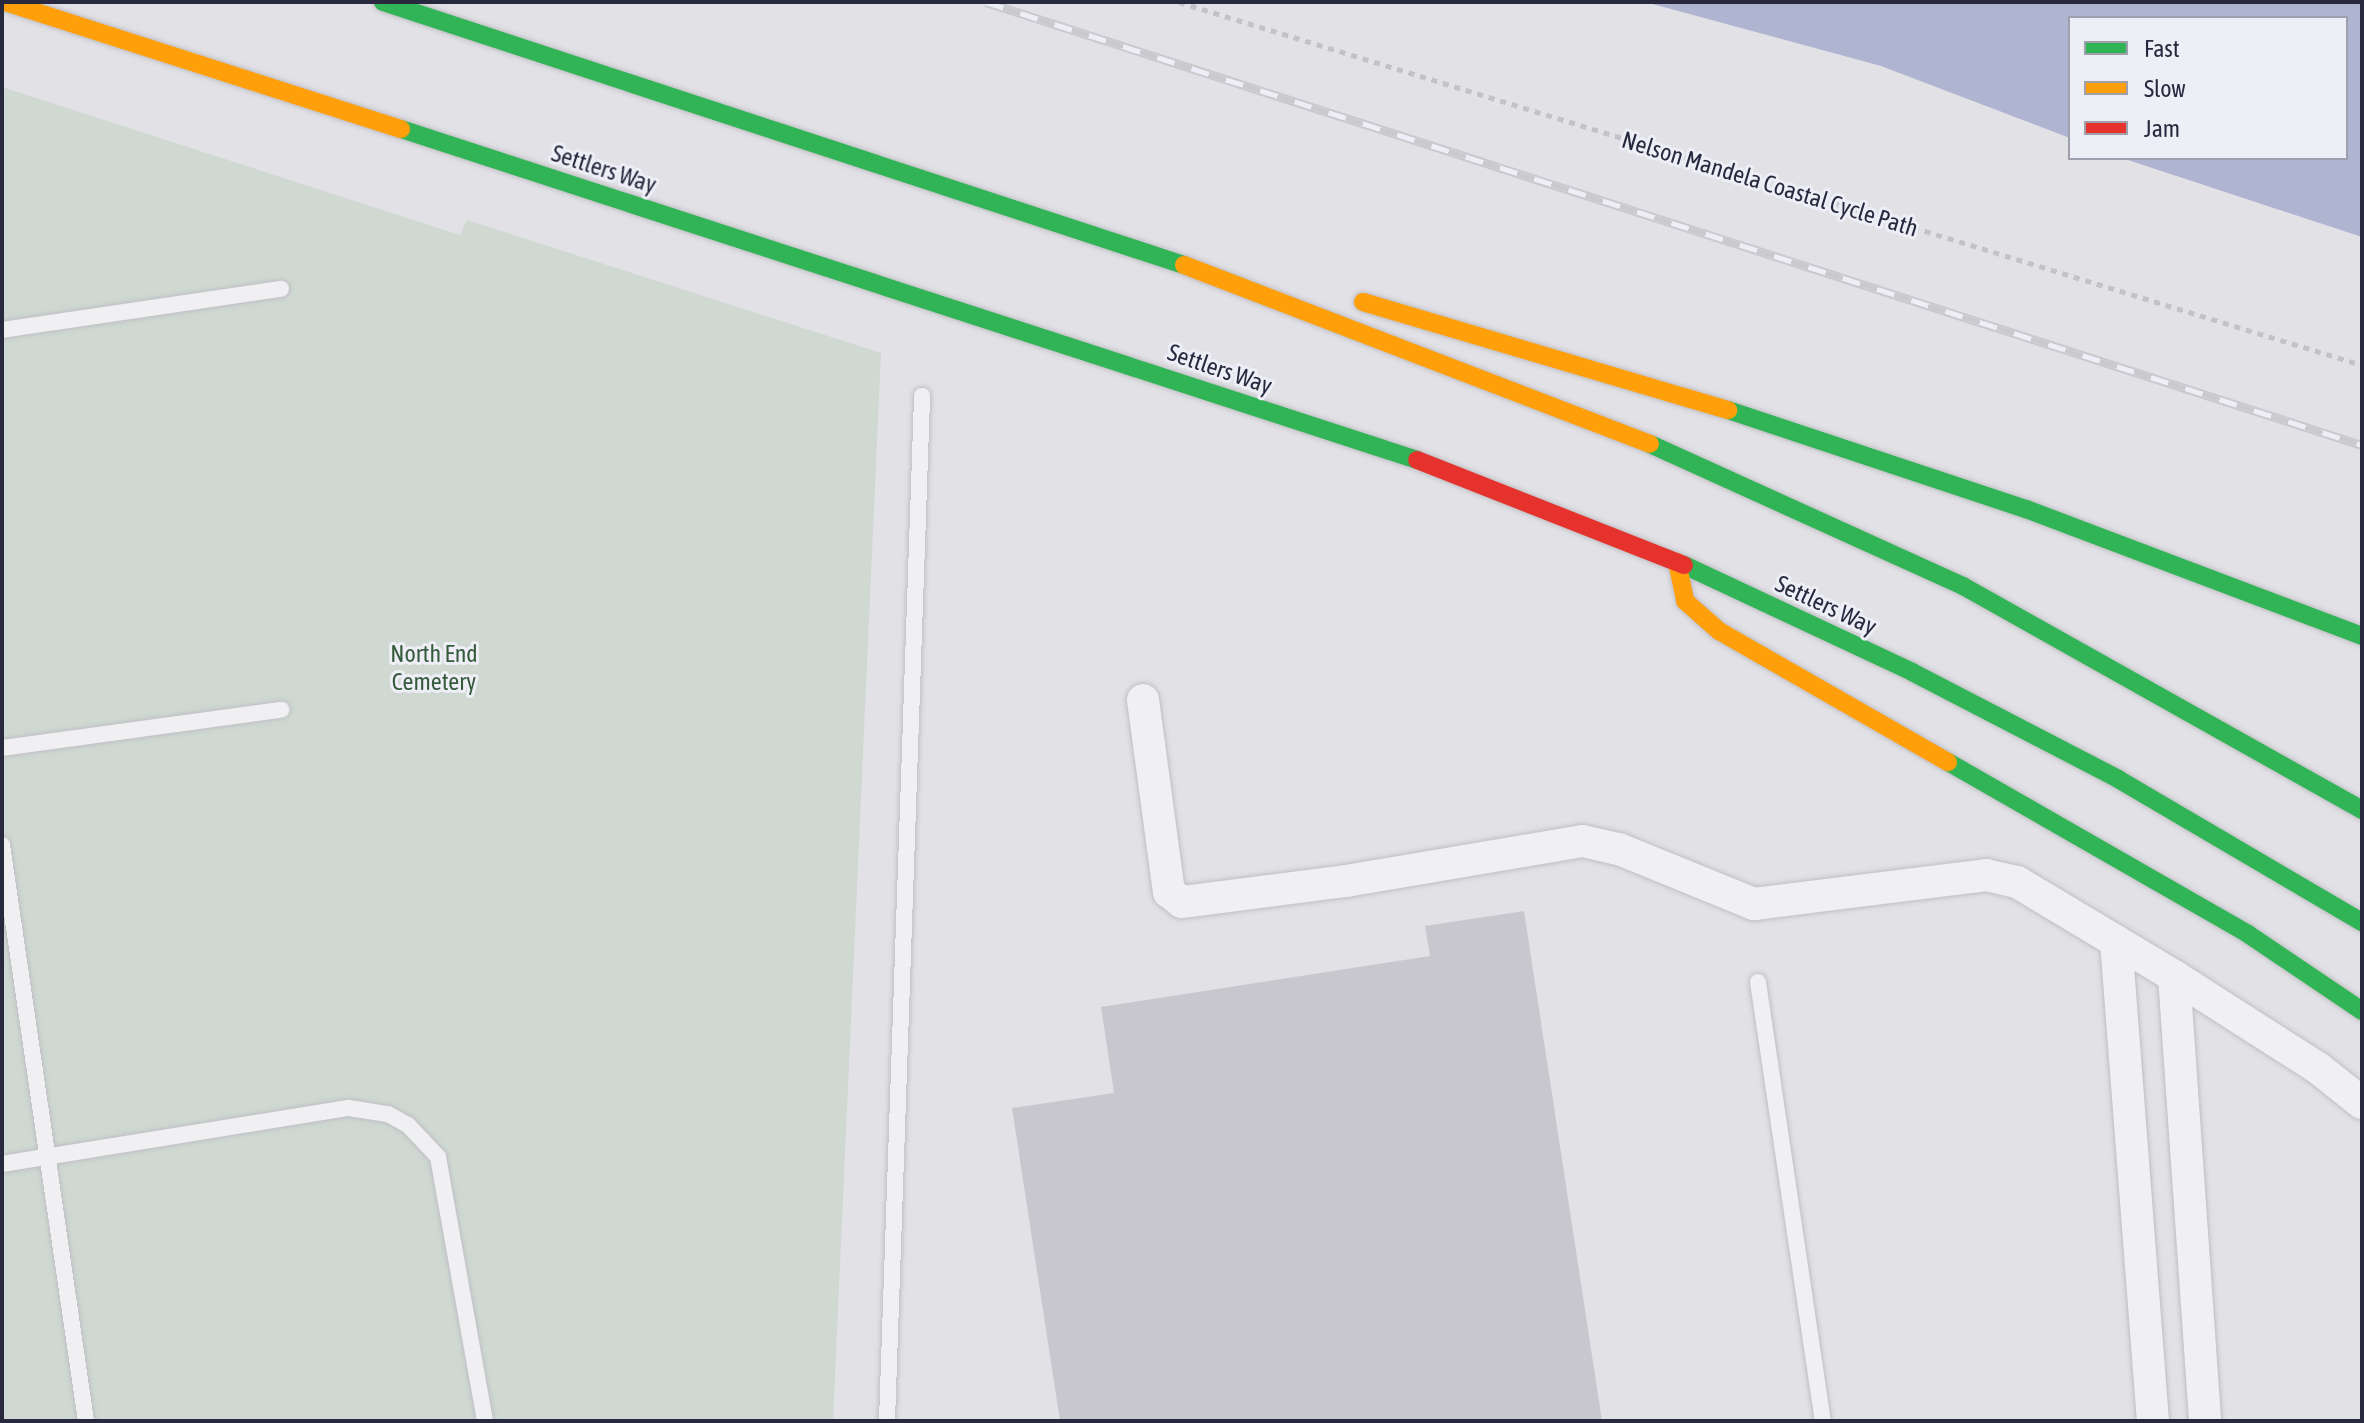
<!DOCTYPE html>
<html>
<head>
<meta charset="utf-8">
<style>
  body { margin:0 }
  #map { position:relative; width:2364px; height:1423px; overflow:hidden; background:#e1e1e6; font-family:"Asap Condensed",sans-serif }
  div>[style] { position:absolute }
  [style*='--x'] { left:calc(var(--x)*1px); top:calc(var(--y)*1px); width:calc(var(--w)*1px); rotate:calc(var(--a)*1deg) }
  .green>* { inset:0; background:#cfd9d2 }
  .water>* { inset:0; background:#afb4d1 }
  .building>* { inset:0; background:#c7c7cd }
  .path>* { height:5px; margin-top:-2.5px; transform-origin:0; background:repeating-linear-gradient(90deg,#c2c2c8 0 6px,transparent 0 12px) }
  .roads { filter:drop-shadow(0 0 2px #bfbfc4) drop-shadow(0 0 2px #bfbfc4) }
  .lane>* { height:16px; margin:-8px; padding:0 8px; transform-origin:8px; border-radius:8px; background:#f0f0f3 }
  .street>* { height:32px; margin:-16px; padding:0 16px; transform-origin:16px; border-radius:16px; background:#f0f0f3 }
  .fast>* { height:18px; margin:-9px; padding:0 9px; transform-origin:9px; border-radius:9px; background:#30b455 }
  .slow>* { height:18px; margin:-9px; padding:0 9px; transform-origin:9px; border-radius:9px; background:#ff9f0a }
  .jam>* { height:18px; margin:-9px; padding:0 9px; transform-origin:9px; border-radius:9px; background:#e5322d }
  .rail>* { height:9px; margin-top:-4.5px; transform-origin:0; background:repeating-linear-gradient(90deg,#eeeff6 0 18px,#cacace 0 36px); box-sizing:border-box; border-block:2px solid #cacace }
  span { translate:-50% -50%; white-space:nowrap; text-align:center; line-height:1.15; -webkit-text-stroke:6px #eeeff6; paint-order:stroke }
  .street-label { font-size:24px; color:#28293f }
  .park-label { font-size:24px; color:#365a3c }
  .frame { position:absolute; inset:0; border:4px solid #28293f; pointer-events:none }
  .legend { position:absolute; left:2068px; top:16px; width:280px; height:144px; box-sizing:border-box; background:#eeeff6; border:2px solid #9fa0ad; margin:0; padding:10px 14px; list-style:none; font-size:24px; color:#28293f }
  .legend li { display:flex; align-items:center; gap:16px; height:40px }
  .legend b { width:40px; border:2px solid #9fa0ad }
</style>
</head>
<body>
<div id="map">
  <div class="green">
    <div style="clip-path:polygon(2px 87px,460px 235px,467px 220px,881px 353px,833px 1421px,2px 1421px)"></div>
  </div>
  <div class="water">
    <div style="clip-path:polygon(1645px 2px,2362px 2px,2362px 237px,2122px 158px,2346px 158px,2346px 18px,2070px 18px,2070px 138px,1881px 66px)"></div>
  </div>
  <div class="building">
    <div style="clip-path:polygon(1524px 911px,1602px 1421px,1060px 1421px,1012px 1108px,1114px 1093px,1101px 1007px,1430px 956px,1425px 926px)"></div>
  </div>
  <div class="path">
    <div style="--x:1179;--y:2;--w:1237;--a:17.06"></div>
  </div>
  <div class="roads">
    <div class="lane">
      <div style="--x:2;--y:330;--w:282;--a:-8.4"></div>
      <div style="--x:2;--y:748;--w:282;--a:-7.8"></div>
      <div style="--x:2;--y:845;--w:582;--a:81.7"></div>
      <div style="--x:1758;--y:982;--w:444;--a:81.6"></div>
      <div style="--x:2;--y:1164;--w:351;--a:-9.2"></div>
      <div style="--x:349;--y:1108;--w:39;--a:9"></div>
      <div style="--x:388;--y:1114;--w:23;--a:29"></div>
      <div style="--x:408;--y:1125;--w:44;--a:46.8"></div>
      <div style="--x:438;--y:1157;--w:268;--a:79.9"></div>
      <div style="--x:887;--y:1421;--w:1026;--a:-88.04"></div>
    </div>
    <div class="street">
      <div style="--x:1143;--y:700;--w:194;--a:82.3"></div>
      <div style="--x:1169;--y:892;--w:16;--a:38"></div>
      <div style="--x:1182;--y:902;--w:165;--a:-7.3"></div>
      <div style="--x:1346;--y:881;--w:240;--a:-9.6"></div>
      <div style="--x:1583;--y:841;--w:37;--a:13"></div>
      <div style="--x:1619;--y:849;--w:146;--a:22.2"></div>
      <div style="--x:1754;--y:904;--w:234;--a:-7.1"></div>
      <div style="--x:1986;--y:875;--w:32;--a:13"></div>
      <div style="--x:2017;--y:882;--w:183;--a:30.9"></div>
      <div style="--x:2174;--y:976;--w:171;--a:32.6"></div>
      <div style="--x:2318;--y:1068;--w:56;--a:38.5"></div>
      <div style="--x:2116;--y:941;--w:481;--a:85.6"></div>
      <div style="--x:2174;--y:976;--w:446;--a:86"></div>
    </div>
    <div class="fast">
      <div style="--x:383;--y:2;--w:843;--a:18.18"></div>
      <div style="--x:401;--y:129;--w:1069;--a:18.04"></div>
      <div style="--x:1728;--y:410;--w:314;--a:18.4"></div>
      <div style="--x:2026;--y:509;--w:359;--a:20.7"></div>
      <div style="--x:1650;--y:444;--w:344;--a:24.4"></div>
      <div style="--x:1963;--y:586;--w:458;--a:29.3"></div>
      <div style="--x:1684;--y:565;--w:252;--a:25.1"></div>
      <div style="--x:1912;--y:672;--w:232;--a:27.4"></div>
      <div style="--x:2118;--y:779;--w:283;--a:30.4"></div>
      <div style="--x:1948;--y:762;--w:346;--a:29.8"></div>
      <div style="--x:2248;--y:934;--w:138;--a:34"></div>
    </div>
    <div class="slow">
      <div style="--x:5;--y:2;--w:416;--a:17.8"></div>
      <div style="--x:1184;--y:265;--w:499;--a:21"></div>
      <div style="--x:1363;--y:302;--w:381;--a:16.5"></div>
      <div style="--x:1677;--y:562;--w:40;--a:78"></div>
      <div style="--x:1685;--y:601;--w:45;--a:41.4"></div>
      <div style="--x:1719;--y:631;--w:264;--a:29.8"></div>
    </div>
    <div class="jam">
      <div style="--x:1417;--y:460;--w:287;--a:21.5"></div>
    </div>
  </div>
  <div class="rail">
    <div style="--x:986;--y:2;--w:1446;--a:17.85"></div>
  </div>
  <div class="street-label">
    <span style="left:604px;top:169px;rotate:18deg">Settlers Way</span>
    <span style="left:1770px;top:184px;rotate:17deg">Nelson Mandela Coastal Cycle Path</span>
    <span style="left:1220px;top:369px;rotate:19deg">Settlers Way</span>
    <span style="left:1826px;top:605px;rotate:25deg">Settlers Way</span>
  </div>
  <div class="park-label">
    <span style="left:434px;top:668px">North End<br>Cemetery</span>
  </div>
  <div class="frame"></div>
  <ul class="legend">
  <li><b style="height:10px;background:#30b455"></b>Fast</li>
  <li><b style="height:10px;background:#ff9f0a"></b>Slow</li>
  <li><b style="height:10px;background:#e5322d"></b>Jam</li>
  </ul>
</div>
</body>
</html>
